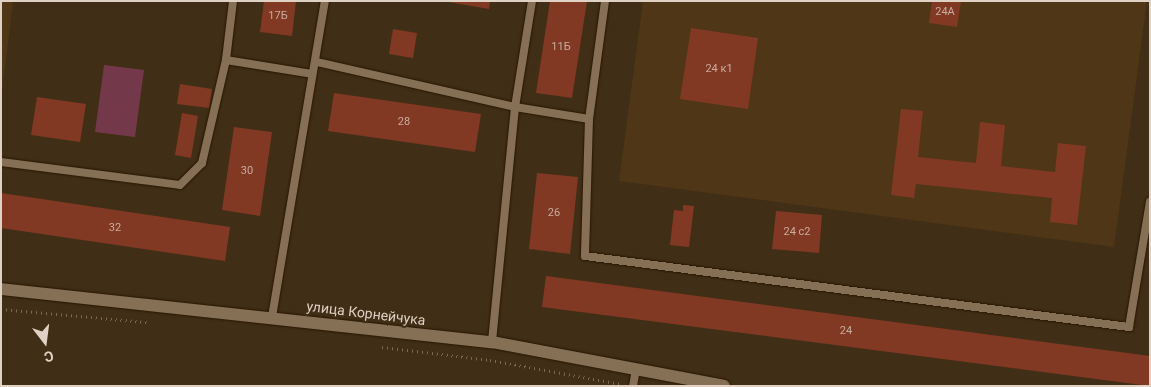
<!DOCTYPE html>
<html>
<head>
<meta charset="utf-8">
<style>
  body { margin:0 }
  #map { position:relative; width:1151px; height:387px; overflow:hidden; background:#412e16; font-family:Roboto,sans-serif }
  div>[style] { position:absolute }
  [style*='--x'] { left:calc(var(--x)*1px); top:calc(var(--y)*1px); width:calc(var(--w)*1px); rotate:calc(var(--a)*1deg) }
  .built>* { inset:0; background:#4e3617 }
  .green>* { inset:0; background:#73394a }
  .building>* { inset:0; background:#823924 }
  .path>* { height:3px; margin-top:-1.5px; transform-origin:0; background:repeating-linear-gradient(90deg,#796954 0 1px,transparent 0 5px) }
  .roads { filter:drop-shadow(0 0 1px #271600) drop-shadow(0 0 1px #271600) }
  .service>* { height:8px; margin:-4px; padding:0 4px; transform-origin:4px; border-radius:4px; background:#857056 }
  .tertiary>* { height:12px; margin:-6px; padding:0 6px; transform-origin:6px; border-radius:6px; background:#857056 }
  span { translate:-50% -50%; white-space:nowrap; text-align:center; line-height:1.15; -webkit-text-stroke:4.5px #412e16; paint-order:stroke }
  .number-label { font-size:11px; color:#c8ac9d }
  .number-label span { -webkit-text-stroke-width:0 }
  .street-label { font-size:14px; color:#dfd2c5 }
  .frame { position:absolute; inset:0; border:2px solid #dfd2c5; pointer-events:none }
  .north { position:absolute; left:20px; top:317px; width:50px; height:50px; -webkit-text-stroke:4px #412e16; paint-order:stroke; rotate:165deg; font-size:14px; font-weight:700; line-height:20px; text-align:center; color:#dfd2c5 }
  .north::after { content:''; display:block; margin:auto; width:18px; height:22px; background:#dfd2c5; clip-path:polygon(50% 0,100% 100%,50% 72%,0 100%) }
</style>
</head>
<body>
<div id="map">
  <div class="built">
    <div style="clip-path:polygon(1px 1px,13px 1px,1px 99px)"></div>
    <div style="clip-path:polygon(643px 1px,1147px 1px,1114px 247px,619px 181px)"></div>
  </div>
  <div class="green">
    <div style="clip-path:polygon(104px 65px,144px 70px,135px 137px,95px 132px)"></div>
  </div>
  <div class="building">
    <div style="clip-path:polygon(264px 1px,296px 1px,292px 36px,260px 32px)"></div>
    <div style="clip-path:polygon(443px 1px,490px 1px,489px 9px)"></div>
    <div style="clip-path:polygon(550px 1px,587px 1px,572px 98px,536px 93px)"></div>
    <div style="clip-path:polygon(932px 1px,961px 1px,957px 27px,929px 23px)"></div>
    <div style="clip-path:polygon(691px 28px,758px 38px,748px 109px,680px 99px)"></div>
    <div style="clip-path:polygon(393px 29px,417px 33px,413px 58px,389px 54px)"></div>
    <div style="clip-path:polygon(180px 84px,212px 89px,209px 108px,177px 104px)"></div>
    <div style="clip-path:polygon(334px 93px,481px 114px,475px 152px,328px 131px)"></div>
    <div style="clip-path:polygon(37px 97px,86px 104px,80px 142px,31px 135px)"></div>
    <div style="clip-path:polygon(901px 109px,923px 111px,918px 157px,976px 163px,980px 122px,1005px 125px,1001px 166px,1055px 172px,1058px 143px,1086px 146px,1077px 225px,1050px 222px,1052px 198px,916px 184px,914px 198px,891px 195px)"></div>
    <div style="clip-path:polygon(182px 113px,198px 116px,191px 158px,175px 155px)"></div>
    <div style="clip-path:polygon(234px 127px,272px 132px,260px 216px,222px 210px)"></div>
    <div style="clip-path:polygon(537px 173px,578px 177px,570px 254px,529px 249px)"></div>
    <div style="clip-path:polygon(1px 193px,230px 227px,225px 261px,1px 228px)"></div>
    <div style="clip-path:polygon(683px 205px,694px 206px,689px 247px,670px 245px,674px 210px,683px 211px)"></div>
    <div style="clip-path:polygon(776px 211px,822px 215px,819px 253px,772px 249px)"></div>
    <div style="clip-path:polygon(546px 276px,1150px 356px,1150px 386px,542px 307px)"></div>
  </div>
  <div class="path">
    <div style="--x:1;--y:309;--w:148;--a:5.1"></div>
    <div style="--x:382;--y:347;--w:109;--a:6.9"></div>
    <div style="--x:490;--y:360;--w:133;--a:10.4"></div>
  </div>
  <div class="roads">
    <div class="service">
      <div style="--x:233;--y:1;--w:59;--a:96.8"></div>
      <div style="--x:226;--y:60;--w:87;--a:9.2"></div>
      <div style="--x:532;--y:1;--w:107;--a:99.1"></div>
      <div style="--x:515;--y:107;--w:75;--a:9.2"></div>
      <div style="--x:605;--y:1;--w:119;--a:97.7"></div>
      <div style="--x:589;--y:119;--w:137;--a:91.7"></div>
      <div style="--x:585;--y:256;--w:549;--a:7.44"></div>
      <div style="--x:1129;--y:327;--w:127;--a:-80.5"></div>
      <div style="--x:317;--y:62;--w:203;--a:12.8"></div>
      <div style="--x:515;--y:107;--w:236;--a:95.6"></div>
      <div style="--x:1;--y:162;--w:180;--a:7.3"></div>
      <div style="--x:180;--y:185;--w:31;--a:-45"></div>
      <div style="--x:202;--y:163;--w:106;--a:-76.9"></div>
      <div style="--x:272;--y:317;--w:320;--a:-80.5"></div>
      <div style="--x:633;--y:386;--w:17;--a:-80"></div>
    </div>
    <div class="tertiary">
      <div style="--x:1;--y:289;--w:494;--a:6.2"></div>
      <div style="--x:492;--y:342;--w:236;--a:10.7"></div>
    </div>
  </div>
  <div class="number-label">
    <span style="left:945px;top:12px">24А</span>
    <span style="left:278px;top:16px">17Б</span>
    <span style="left:561px;top:47px">11Б</span>
    <span style="left:719px;top:69px">24 к1</span>
    <span style="left:404px;top:122px">28</span>
    <span style="left:247px;top:171px">30</span>
    <span style="left:554px;top:213px">26</span>
    <span style="left:115px;top:228px">32</span>
    <span style="left:797px;top:232px">24 с2</span>
    <span style="left:846px;top:331px">24</span>
  </div>
  <div class="street-label">
    <span style="left:366px;top:313px;rotate:7deg">улица Корнейчука</span>
  </div>
  <div class="frame"></div>
  <div class="north">С</div>
</div>
</body>
</html>
